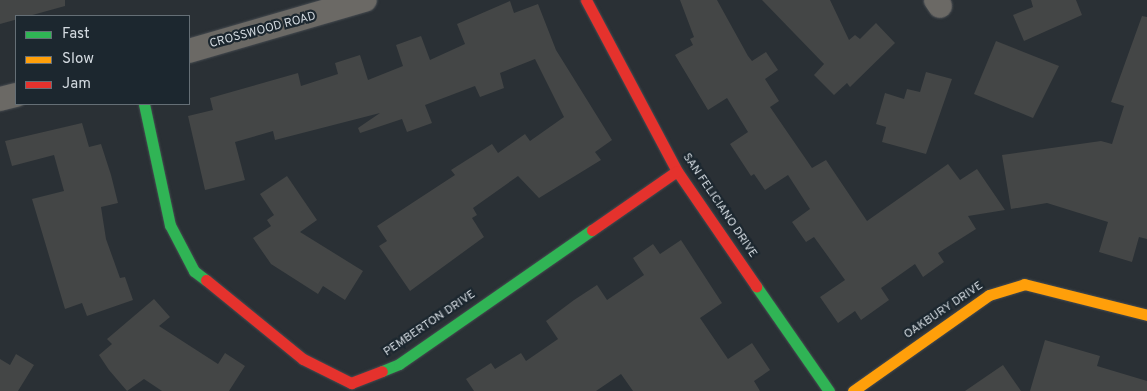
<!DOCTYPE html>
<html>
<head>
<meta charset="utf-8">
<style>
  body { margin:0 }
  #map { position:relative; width:1147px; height:391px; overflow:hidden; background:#2a3035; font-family:Overpass,sans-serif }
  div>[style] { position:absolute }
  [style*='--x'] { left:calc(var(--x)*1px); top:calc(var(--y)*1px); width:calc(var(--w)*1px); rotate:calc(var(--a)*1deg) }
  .building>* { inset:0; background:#444646 }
  .roads { filter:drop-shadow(0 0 1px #464b50) drop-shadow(0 0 1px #464b50) }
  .street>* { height:24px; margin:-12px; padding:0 12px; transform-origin:12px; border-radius:12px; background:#6b6965 }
  .fast>* { height:11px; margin:-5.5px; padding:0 5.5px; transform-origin:5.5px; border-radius:5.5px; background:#30b455 }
  .slow>* { height:11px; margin:-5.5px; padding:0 5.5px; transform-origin:5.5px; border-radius:5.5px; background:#ff9f0a }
  .jam>* { height:11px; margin:-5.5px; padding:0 5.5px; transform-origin:5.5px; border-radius:5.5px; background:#e5322d }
  span { translate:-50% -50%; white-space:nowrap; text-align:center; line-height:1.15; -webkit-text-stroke:4.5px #1c272f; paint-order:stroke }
  .street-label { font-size:12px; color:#d3dae0 }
  .legend { position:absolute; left:15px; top:15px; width:175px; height:90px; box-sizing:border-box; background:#1c272f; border:1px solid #656f76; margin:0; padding:6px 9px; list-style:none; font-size:15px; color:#d3dae0 }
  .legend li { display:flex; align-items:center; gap:10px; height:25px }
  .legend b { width:25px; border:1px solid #656f76 }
</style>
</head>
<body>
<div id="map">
  <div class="building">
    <div style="clip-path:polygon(0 0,65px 0,65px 6px,0 24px)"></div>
    <div style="clip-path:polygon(680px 0,717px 0,748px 56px,752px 61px,766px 52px,778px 70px,765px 79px,779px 101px,770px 107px,812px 168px,826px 160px,867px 221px,948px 164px,960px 180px,977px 169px,1005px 210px,968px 216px,976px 229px,938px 253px,944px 262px,923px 277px,915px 264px,881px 288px,889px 300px,861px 320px,855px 311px,838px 323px,820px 297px,845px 280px,814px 237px,806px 242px,792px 222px,810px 209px,788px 175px,765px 190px,754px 174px,751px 176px,730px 144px,748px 132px,727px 98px,708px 110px,675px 55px,693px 45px,690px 39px,694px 37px)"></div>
    <div style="clip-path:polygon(762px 0,830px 0,849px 40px,855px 35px,860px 39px,876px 23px,895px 43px,850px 87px,847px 83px,834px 95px,814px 75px,824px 64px)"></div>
    <div style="clip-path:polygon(1031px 0,1076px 0,1082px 15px,1024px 41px,1013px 15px,1033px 7px)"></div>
    <div style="clip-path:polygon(510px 1px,514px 13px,538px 4px,556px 50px,612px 140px,595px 152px,601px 160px,539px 198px,518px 176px,473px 208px,477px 215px,472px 218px,484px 237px,410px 291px,379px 246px,387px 241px,377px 226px,455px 175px,451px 170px,492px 144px,498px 153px,525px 134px,530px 141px,564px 117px,535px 59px,500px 73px,504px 88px,480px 97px,475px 86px,425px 105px,432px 123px,407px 132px,402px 119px,360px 133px,358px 128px,380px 113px,275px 140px,273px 131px,235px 142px,245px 180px,205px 190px,188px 116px,213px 110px,210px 98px,298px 73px,301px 86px,338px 74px,335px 63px,360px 55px,368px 80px,403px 66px,396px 45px,421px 36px,430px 60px,465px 44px,457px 24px)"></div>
    <div style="clip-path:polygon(1142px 16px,1147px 17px,1147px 239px,1139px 237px,1132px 262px,1099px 252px,1108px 222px,1047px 203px,1011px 209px,1002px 155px,1101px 141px,1112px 144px,1124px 106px,1111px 102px)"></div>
    <div style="clip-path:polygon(996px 41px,1059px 66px,1033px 118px,974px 94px)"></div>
    <div style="clip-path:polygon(926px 72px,952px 79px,926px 154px,882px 142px,886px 127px,876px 124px,885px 93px,904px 99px,907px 89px,920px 92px)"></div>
    <div style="clip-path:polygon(82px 123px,89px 147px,101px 144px,111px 175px,118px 203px,101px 207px,106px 239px,120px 278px,125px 277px,133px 300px,87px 316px,82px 303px,65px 309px,32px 199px,64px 191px,54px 155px,12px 166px,5px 141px)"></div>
    <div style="clip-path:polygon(287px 176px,317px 220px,300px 232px,363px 271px,345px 300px,323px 286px,318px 294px,271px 264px,253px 238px,271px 226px,267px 220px,274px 215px,260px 194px)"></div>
    <div style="clip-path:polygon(681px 240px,722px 303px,700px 318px,728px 359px,752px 343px,770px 370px,754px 381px,760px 391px,633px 391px,621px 374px,596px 391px,474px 391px,466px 379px,491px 363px,495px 369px,521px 353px,526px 361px,558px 339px,546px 321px,574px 300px,597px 285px,607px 300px,644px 275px,633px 258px,653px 244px,660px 254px)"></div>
    <div style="clip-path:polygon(154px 299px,170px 317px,159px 326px,218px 364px,225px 353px,245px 366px,229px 391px,162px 391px,144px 379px,127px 391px,109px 370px,99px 355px,112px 344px,107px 339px)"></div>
    <div style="clip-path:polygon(1045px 340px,1100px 356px,1097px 366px,1147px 381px,1147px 391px,1030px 391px)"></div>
    <div style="clip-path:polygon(16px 354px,34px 365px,18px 391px,0 391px,0 359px,10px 365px)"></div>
    <div style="clip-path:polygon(1003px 365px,1021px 391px,965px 391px)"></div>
  </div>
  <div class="roads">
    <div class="street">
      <div style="--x:936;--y:0;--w:7;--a:56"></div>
      <div style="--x:189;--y:51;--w:183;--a:-16.2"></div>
      <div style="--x:0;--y:99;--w:16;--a:-14"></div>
    </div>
    <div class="fast">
      <div style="--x:144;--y:104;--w:124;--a:77.9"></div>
      <div style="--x:170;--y:225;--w:52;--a:62.4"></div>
      <div style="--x:194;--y:271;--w:15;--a:37"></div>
      <div style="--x:756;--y:286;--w:128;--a:55.2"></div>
      <div style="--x:382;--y:371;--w:18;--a:-22"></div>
      <div style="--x:399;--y:364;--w:235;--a:-34.8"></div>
    </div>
    <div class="slow">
      <div style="--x:853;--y:391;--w:166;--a:-35.2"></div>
      <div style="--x:989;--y:295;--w:37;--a:-17"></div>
      <div style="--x:1024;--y:284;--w:127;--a:14.1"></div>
    </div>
    <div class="jam">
      <div style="--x:586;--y:0;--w:194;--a:62"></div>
      <div style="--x:677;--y:171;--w:140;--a:55.5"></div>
      <div style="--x:592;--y:230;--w:103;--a:-34.8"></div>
      <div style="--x:206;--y:280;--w:125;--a:39.2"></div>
      <div style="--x:303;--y:359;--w:54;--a:26.6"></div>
      <div style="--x:351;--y:383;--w:33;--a:-21"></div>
    </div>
  </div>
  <div class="street-label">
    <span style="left:263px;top:31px;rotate:-15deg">CROSSWOOD ROAD</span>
    <span style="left:719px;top:206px;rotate:56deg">SAN FELICIANO DRIVE</span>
    <span style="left:944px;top:311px;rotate:-34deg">OAKBURY DRIVE</span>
    <span style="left:430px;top:324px;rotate:-34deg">PEMBERTON DRIVE</span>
  </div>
  <ul class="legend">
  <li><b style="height:6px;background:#30b455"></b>Fast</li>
  <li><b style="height:6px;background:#ff9f0a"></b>Slow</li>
  <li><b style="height:6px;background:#e5322d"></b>Jam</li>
  </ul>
</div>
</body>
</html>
